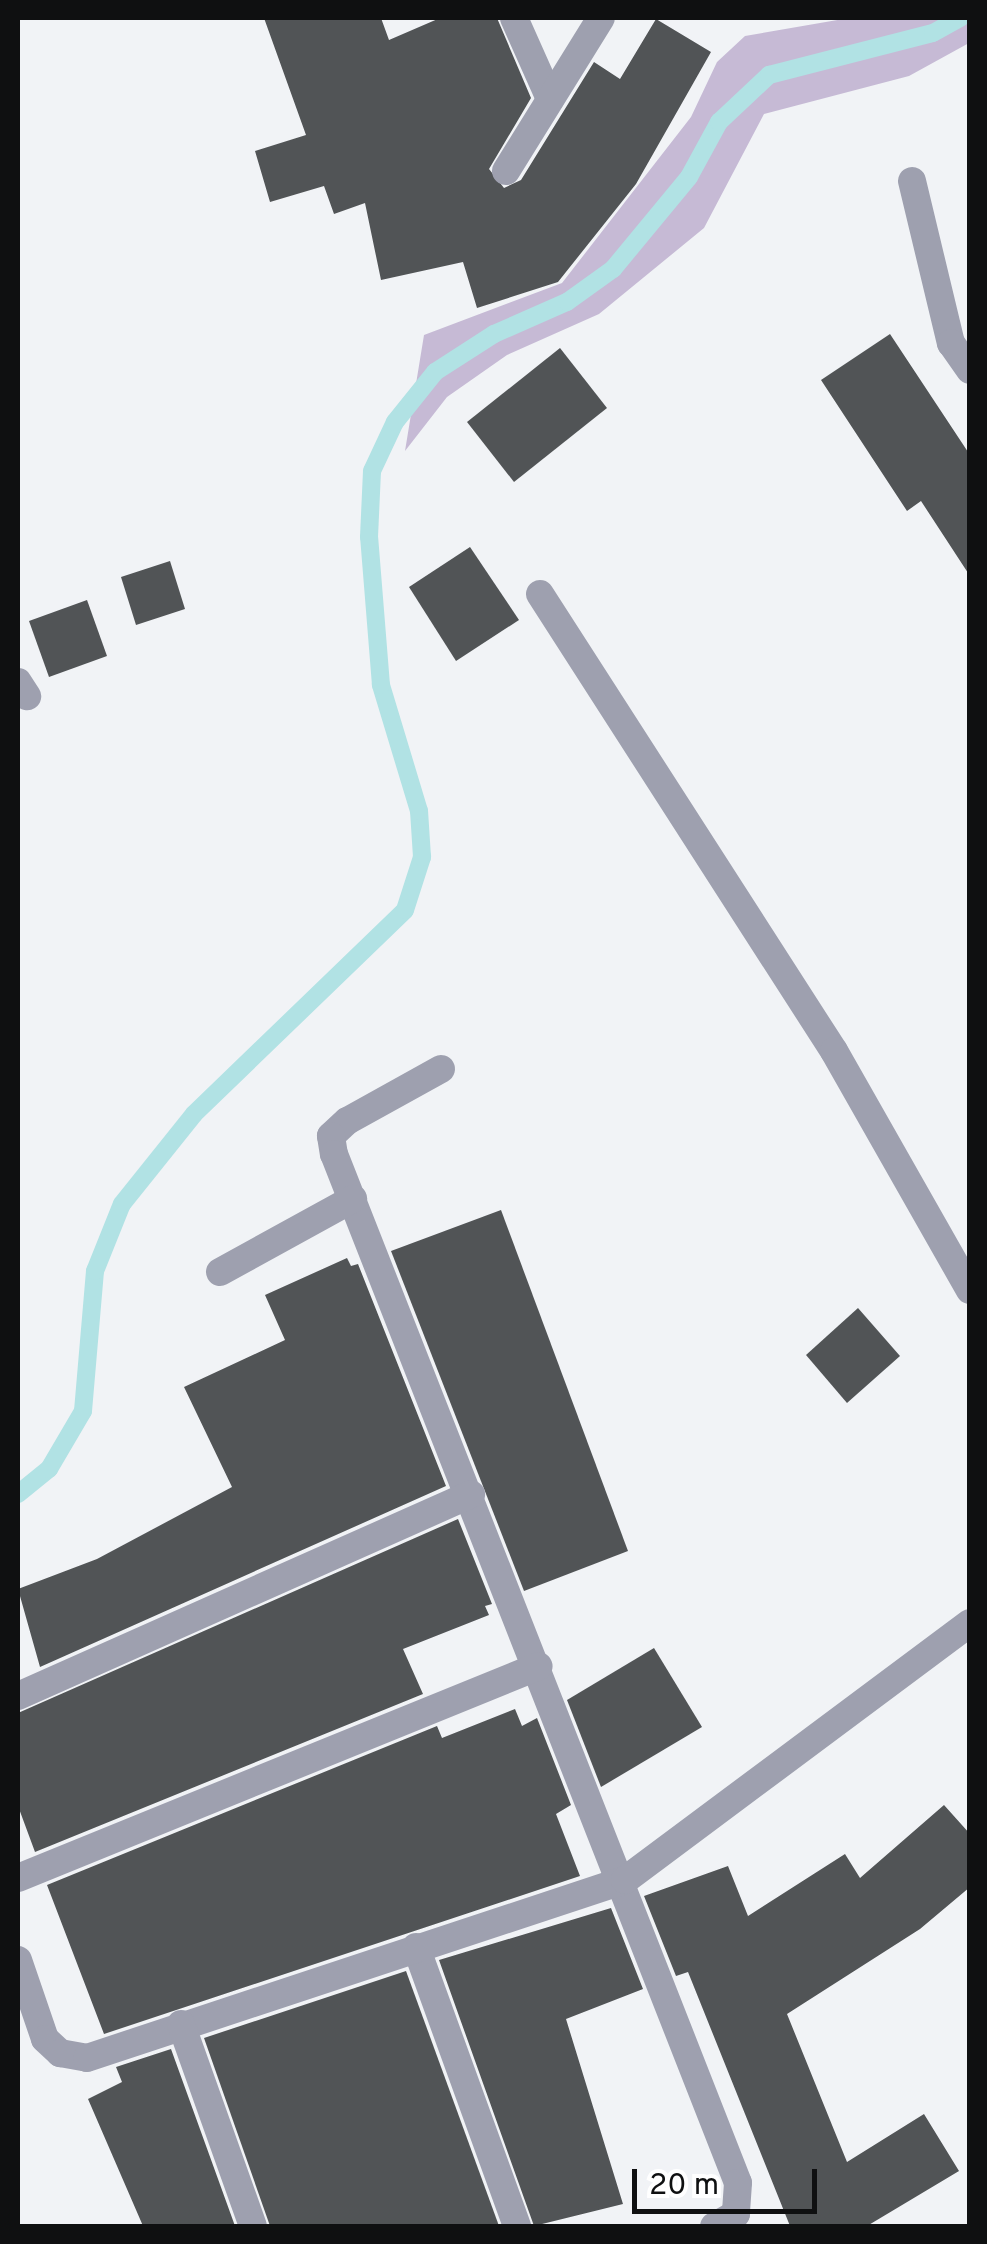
<!DOCTYPE html>
<html>
<head>
<meta charset="utf-8">
<style>
  body { margin:0 }
  #map { position:relative; width:987px; height:2244px; overflow:hidden; background:#f1f3f6; font-family:Overpass,sans-serif }
  div>[style] { position:absolute }
  [style*='--x'] { left:calc(var(--x)*1px); top:calc(var(--y)*1px); width:calc(var(--w)*1px); rotate:calc(var(--a)*1deg) }
  .green>* { inset:0; background:#c6bad5 }
  .stream>* { height:18px; margin:-9px; padding:0 9px; transform-origin:9px; border-radius:9px; background:#b1e2e4 }
  .building>* { inset:0; background:#515456 }
  .minor>* { height:28px; margin:-14px; padding:0 14px; transform-origin:14px; border-radius:14px; background:#9ea0af }
  span { translate:-50% -50%; white-space:nowrap; text-align:center; line-height:1.15; -webkit-text-stroke:10px #fff; paint-order:stroke }
  .frame { position:absolute; inset:0; border:20px solid #0f1011; pointer-events:none }
  .scale { position:absolute; left:632px; top:2169px; width:185px; height:45px; box-sizing:border-box; border:5px solid #0f1011; border-top:0; padding-left:12px; font-size:30px; line-height:35px; white-space:nowrap; color:#0f1011; -webkit-text-stroke:8px #fff; paint-order:stroke }
</style>
</head>
<body>
<div id="map">
  <div class="green">
    <div style="clip-path:polygon(849px 18px,969px 18px,969px 43px,909px 76px,764px 114px,704px 228px,599px 314px,507px 355px,447px 397px,405px 451px,424px 335px,562px 283px,691px 117px,717px 62px,745px 36px)"></div>
  </div>
  <div class="stream">
    <div style="--x:18;--y:1494;--w:40;--a:-39"></div>
    <div style="--x:49;--y:1469;--w:67;--a:-59.6"></div>
    <div style="--x:83;--y:1411;--w:141;--a:-85.1"></div>
    <div style="--x:95;--y:1271;--w:72;--a:-68.1"></div>
    <div style="--x:122;--y:1204;--w:115;--a:-51.3"></div>
    <div style="--x:194;--y:1114;--w:293;--a:-44"></div>
    <div style="--x:405;--y:910;--w:56;--a:-72.2"></div>
    <div style="--x:422;--y:857;--w:46;--a:-93.7"></div>
    <div style="--x:419;--y:811;--w:132;--a:-106.8"></div>
    <div style="--x:381;--y:685;--w:148;--a:-94.6"></div>
    <div style="--x:369;--y:537;--w:66;--a:-87.4"></div>
    <div style="--x:372;--y:471;--w:54;--a:-64.9"></div>
    <div style="--x:395;--y:422;--w:64;--a:-51.3"></div>
    <div style="--x:435;--y:372;--w:70;--a:-32.8"></div>
    <div style="--x:494;--y:334;--w:80;--a:-23.7"></div>
    <div style="--x:567;--y:302;--w:57;--a:-35.7"></div>
    <div style="--x:613;--y:269;--w:119;--a:-50.4"></div>
    <div style="--x:689;--y:177;--w:63;--a:-61.4"></div>
    <div style="--x:719;--y:122;--w:69;--a:-43.2"></div>
    <div style="--x:769;--y:75;--w:169;--a:-14.4"></div>
    <div style="--x:933;--y:33;--w:31;--a:-29"></div>
  </div>
  <div class="building">
    <div style="clip-path:polygon(264px 18px,381px 18px,389px 40px,440px 18px,497px 18px,531px 98px,489px 169px,504px 188px,521px 180px,594px 62px,620px 79px,656px 19px,711px 52px,636px 184px,558px 282px,477px 308px,463px 262px,381px 280px,365px 203px,334px 214px,324px 186px,270px 202px,255px 151px,306px 135px)"></div>
    <div style="clip-path:polygon(890px 334px,970px 455px,970px 576px,921px 501px,907px 511px,821px 380px)"></div>
    <div style="clip-path:polygon(560px 348px,607px 408px,514px 482px,467px 422px)"></div>
    <div style="clip-path:polygon(470px 547px,519px 620px,456px 661px,409px 587px)"></div>
    <div style="clip-path:polygon(170px 561px,185px 609px,136px 625px,121px 577px)"></div>
    <div style="clip-path:polygon(87px 600px,107px 656px,49px 677px,29px 621px)"></div>
    <div style="clip-path:polygon(501px 1210px,628px 1551px,524px 1591px,391px 1251px)"></div>
    <div style="clip-path:polygon(347px 1258px,351px 1266px,358px 1264px,446px 1486px,40px 1667px,18px 1589px,97px 1559px,232px 1487px,184px 1387px,285px 1340px,265px 1295px)"></div>
    <div style="clip-path:polygon(858px 1308px,900px 1356px,847px 1403px,806px 1355px)"></div>
    <div style="clip-path:polygon(458px 1519px,492px 1604px,485px 1606px,489px 1615px,403px 1649px,423px 1694px,35px 1852px,18px 1806px,18px 1713px)"></div>
    <div style="clip-path:polygon(654px 1648px,702px 1727px,601px 1787px,567px 1700px)"></div>
    <div style="clip-path:polygon(515px 1709px,522px 1726px,537px 1718px,571px 1805px,556px 1814px,580px 1876px,104px 2034px,47px 1885px,437px 1726px,442px 1738px)"></div>
    <div style="clip-path:polygon(944px 1805px,970px 1834px,970px 1887px,920px 1929px,787px 2014px,847px 2162px,924px 2114px,959px 2171px,867px 2226px,790px 2226px,688px 1972px,676px 1976px,644px 1896px,728px 1866px,748px 1916px,845px 1854px,860px 1878px)"></div>
    <div style="clip-path:polygon(611px 1908px,643px 1989px,566px 2019px,623px 2204px,534px 2226px,439px 1960px)"></div>
    <div style="clip-path:polygon(406px 1971px,499px 2226px,270px 2226px,204px 2038px)"></div>
    <div style="clip-path:polygon(171px 2049px,235px 2226px,143px 2226px,88px 2099px,122px 2082px,116px 2067px)"></div>
  </div>
  <div class="minor">
    <div style="--x:514;--y:18;--w:89;--a:66"></div>
    <div style="--x:506;--y:171;--w:180;--a:-58.2"></div>
    <div style="--x:912;--y:181;--w:167;--a:76.5"></div>
    <div style="--x:951;--y:343;--w:33;--a:55"></div>
    <div style="--x:540;--y:594;--w:543;--a:57.25"></div>
    <div style="--x:834;--y:1051;--w:275;--a:60.4"></div>
    <div style="--x:18;--y:682;--w:17;--a:57"></div>
    <div style="--x:441;--y:1069;--w:107;--a:151"></div>
    <div style="--x:347;--y:1121;--w:22;--a:137"></div>
    <div style="--x:331;--y:1136;--w:18;--a:81"></div>
    <div style="--x:334;--y:1154;--w:1105;--a:68.56"></div>
    <div style="--x:738;--y:2183;--w:31;--a:94"></div>
    <div style="--x:736;--y:2214;--w:25;--a:151"></div>
    <div style="--x:220;--y:1272;--w:152;--a:-28.8"></div>
    <div style="--x:18;--y:1696;--w:496;--a:-24"></div>
    <div style="--x:18;--y:1878;--w:562;--a:-22.14"></div>
    <div style="--x:416;--y:1947;--w:297;--a:70.1"></div>
    <div style="--x:18;--y:1960;--w:83;--a:71.1"></div>
    <div style="--x:45;--y:2039;--w:21;--a:43"></div>
    <div style="--x:60;--y:2053;--w:27;--a:10"></div>
    <div style="--x:87;--y:2058;--w:567;--a:-18.31"></div>
    <div style="--x:625;--y:1880;--w:430;--a:-36.7"></div>
    <div style="--x:181;--y:2024;--w:214;--a:70.4"></div>
  </div>
  <div class="frame"></div>
  <div class="scale">20 m</div>
</div>
</body>
</html>
